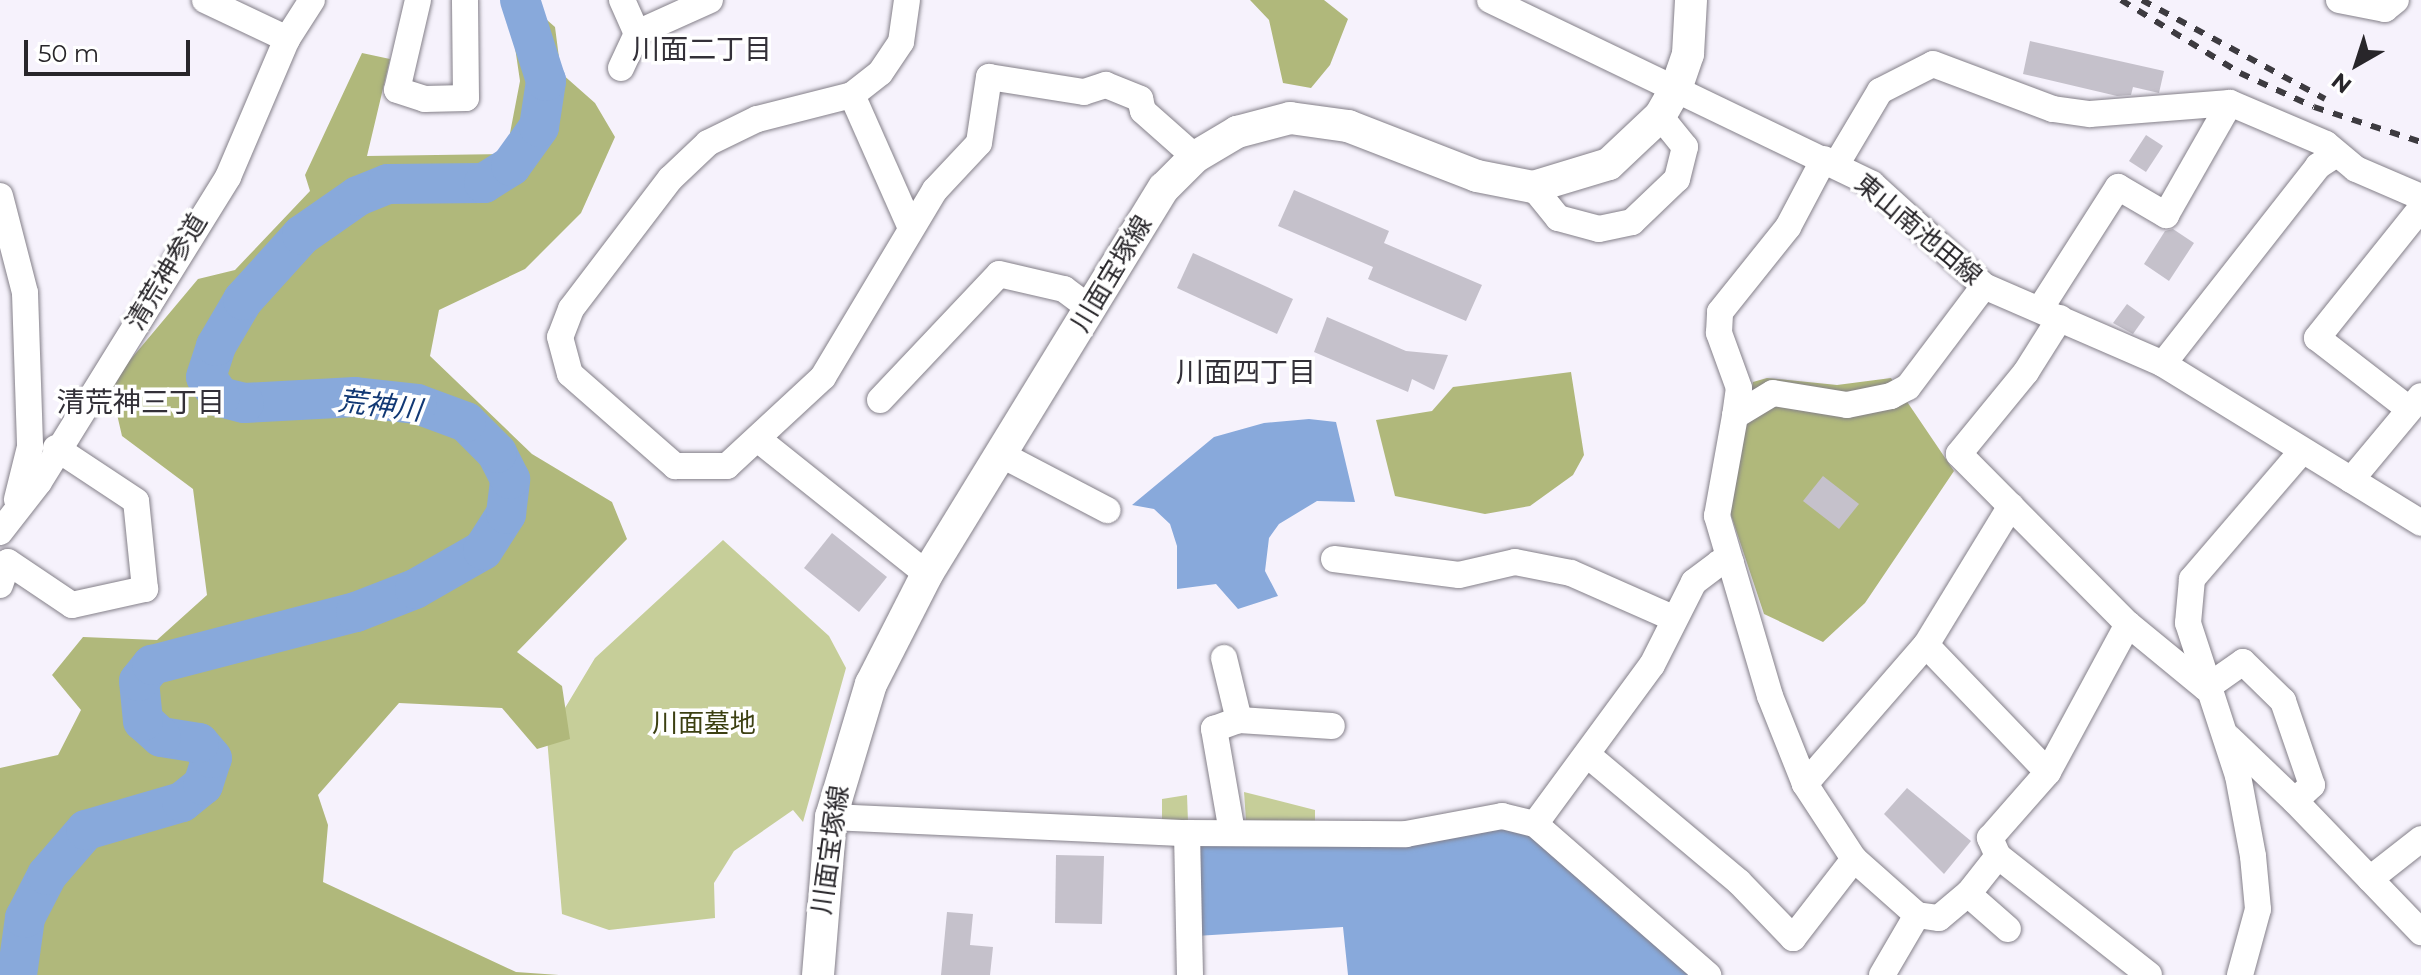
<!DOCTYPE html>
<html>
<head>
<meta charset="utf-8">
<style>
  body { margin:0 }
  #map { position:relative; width:2421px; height:975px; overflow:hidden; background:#f6f2fc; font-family:Montserrat,"Noto Sans JP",sans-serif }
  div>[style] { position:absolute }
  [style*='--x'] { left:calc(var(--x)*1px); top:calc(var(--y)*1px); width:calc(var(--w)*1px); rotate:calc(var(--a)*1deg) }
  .green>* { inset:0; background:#c6ce99 }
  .forest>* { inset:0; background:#b0b87b }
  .water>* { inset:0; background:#88a9db }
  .river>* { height:40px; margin:-20px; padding:0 20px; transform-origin:20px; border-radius:20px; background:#88a9db }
  .building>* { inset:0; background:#c5c1cb }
  .roads { filter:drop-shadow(0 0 2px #848089) drop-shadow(0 0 2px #848089) }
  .minor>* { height:26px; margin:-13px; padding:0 13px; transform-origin:13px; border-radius:13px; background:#fff }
  .tertiary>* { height:32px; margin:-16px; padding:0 16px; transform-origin:16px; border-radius:16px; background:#fff }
  .rail>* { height:6px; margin-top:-3px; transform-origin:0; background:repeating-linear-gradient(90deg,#3d3b40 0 10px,transparent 0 20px) }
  span { translate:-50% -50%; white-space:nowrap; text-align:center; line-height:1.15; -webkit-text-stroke:7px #fff; paint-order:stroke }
  .street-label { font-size:26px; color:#28262a }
  .park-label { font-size:26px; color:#3c4012 }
  .neighbourhood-label { font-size:28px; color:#333038 }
  .water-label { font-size:28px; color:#113874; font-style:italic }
  .north { position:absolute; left:2317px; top:24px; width:80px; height:80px; -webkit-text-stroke:6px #fff; paint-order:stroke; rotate:219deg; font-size:22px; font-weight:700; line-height:32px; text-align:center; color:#28262a }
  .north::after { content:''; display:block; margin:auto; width:28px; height:36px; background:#28262a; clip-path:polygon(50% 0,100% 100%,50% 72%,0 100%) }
  .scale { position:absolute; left:24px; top:40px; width:166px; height:36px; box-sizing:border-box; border:4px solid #28262a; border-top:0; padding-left:10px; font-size:24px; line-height:28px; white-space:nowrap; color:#28262a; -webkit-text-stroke:6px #fff; paint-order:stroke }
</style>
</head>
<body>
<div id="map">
  <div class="green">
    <div style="clip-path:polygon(723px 540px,829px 636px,846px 668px,803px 822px,793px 810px,734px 851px,714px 883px,715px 918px,609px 930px,562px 914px,547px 738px,595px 658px)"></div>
    <div style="clip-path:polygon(1244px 792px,1315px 810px,1315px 823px,1246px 820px)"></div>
    <div style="clip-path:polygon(1187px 795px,1188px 822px,1162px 819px,1162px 799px)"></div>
  </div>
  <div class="forest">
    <div style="clip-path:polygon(1250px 0,1324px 0,1348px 19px,1330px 65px,1311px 88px,1283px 83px,1269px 20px)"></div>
    <div style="clip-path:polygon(539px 13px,555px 27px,561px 73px,595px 103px,615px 137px,581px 213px,525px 269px,439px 310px,430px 356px,532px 454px,612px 502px,627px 539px,517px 652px,562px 686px,570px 739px,537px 749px,502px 708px,399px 703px,318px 795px,328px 825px,323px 882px,516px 972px,559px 975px,0 975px,0 768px,58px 755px,81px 710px,52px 675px,83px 637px,157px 640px,207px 595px,193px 489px,122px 436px,110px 384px,198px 279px,235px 270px,310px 191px,305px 175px,362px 53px,390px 59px,367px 156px,506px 154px,520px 81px,512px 27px)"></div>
    <div style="clip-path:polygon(1571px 372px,1584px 455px,1573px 475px,1530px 506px,1485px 514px,1395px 496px,1376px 420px,1432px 411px,1453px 387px)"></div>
    <div style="clip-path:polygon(1767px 378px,1837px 385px,1891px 378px,1954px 471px,1865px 603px,1823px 642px,1764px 614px,1727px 503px,1753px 382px)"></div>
  </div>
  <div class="water">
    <div style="clip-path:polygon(1309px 419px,1336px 422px,1355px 502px,1317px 501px,1279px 524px,1269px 538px,1265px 571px,1278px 596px,1238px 609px,1216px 584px,1177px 589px,1177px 546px,1170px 524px,1154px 509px,1132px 505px,1214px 437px,1264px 423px)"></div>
    <div style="clip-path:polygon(1500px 829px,1531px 834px,1695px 975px,1348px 975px,1343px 927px,1196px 936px,1195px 842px)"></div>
  </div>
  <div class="river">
    <div style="--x:17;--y:975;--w:58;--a:-82"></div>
    <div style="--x:25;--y:918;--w:48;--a:-62.9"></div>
    <div style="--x:47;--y:875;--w:60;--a:-49.1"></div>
    <div style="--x:86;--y:830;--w:100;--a:-16.3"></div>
    <div style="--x:182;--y:802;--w:27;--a:-39"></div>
    <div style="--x:203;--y:785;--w:28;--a:-72"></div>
    <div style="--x:212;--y:758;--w:20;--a:-131"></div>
    <div style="--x:199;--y:743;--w:38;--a:-171"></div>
    <div style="--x:161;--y:737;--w:24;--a:-138"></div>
    <div style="--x:143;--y:721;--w:40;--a:-95.7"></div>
    <div style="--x:139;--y:681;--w:21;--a:-51"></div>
    <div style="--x:152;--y:665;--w:211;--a:-14.6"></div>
    <div style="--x:356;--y:612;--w:63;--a:-21.3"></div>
    <div style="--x:415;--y:589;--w:78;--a:-29.8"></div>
    <div style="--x:483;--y:550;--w:43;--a:-57.4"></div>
    <div style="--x:506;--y:514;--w:35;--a:-83"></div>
    <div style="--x:510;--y:479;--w:29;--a:-117"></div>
    <div style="--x:497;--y:453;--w:44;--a:-135"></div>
    <div style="--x:466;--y:422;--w:52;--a:-159.8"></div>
    <div style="--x:417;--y:404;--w:62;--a:-173.6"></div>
    <div style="--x:355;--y:397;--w:111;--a:176.9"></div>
    <div style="--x:244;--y:403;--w:25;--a:-166"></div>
    <div style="--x:220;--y:397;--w:24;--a:-125"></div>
    <div style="--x:206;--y:377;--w:33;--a:-72"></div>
    <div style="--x:216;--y:346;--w:53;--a:-59.6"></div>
    <div style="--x:243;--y:300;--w:88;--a:-47.8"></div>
    <div style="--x:302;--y:235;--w:68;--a:-34.9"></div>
    <div style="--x:358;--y:196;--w:32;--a:-22"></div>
    <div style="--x:388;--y:184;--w:96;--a:-0.6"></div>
    <div style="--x:484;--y:183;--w:32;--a:-32"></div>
    <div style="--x:511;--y:166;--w:48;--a:-54.3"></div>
    <div style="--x:539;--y:127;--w:47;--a:-81.3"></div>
    <div style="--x:546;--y:81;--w:85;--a:-107.8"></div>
  </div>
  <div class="building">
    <div style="clip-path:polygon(2030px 41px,2164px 71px,2159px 93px,2133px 87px,2131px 95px,2117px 96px,2023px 74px)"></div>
    <div style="clip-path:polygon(2146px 135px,2163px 146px,2146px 172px,2129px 161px)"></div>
    <div style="clip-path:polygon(1294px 190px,1389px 231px,1384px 243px,1482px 285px,1466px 321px,1368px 279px,1373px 267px,1278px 226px)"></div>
    <div style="clip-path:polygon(2173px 229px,2194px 243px,2169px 281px,2144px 264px,2165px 231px)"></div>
    <div style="clip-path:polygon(1193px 253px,1293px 299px,1277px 334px,1177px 288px)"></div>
    <div style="clip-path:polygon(2127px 304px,2145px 317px,2133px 334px,2113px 323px)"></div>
    <div style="clip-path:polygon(1327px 317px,1406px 351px,1448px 355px,1434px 390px,1412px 379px,1408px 392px,1314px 352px)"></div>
    <div style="clip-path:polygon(1823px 476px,1859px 504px,1839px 529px,1803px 501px)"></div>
    <div style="clip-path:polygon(832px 533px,887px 577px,859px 612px,804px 568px)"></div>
    <div style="clip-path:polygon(1907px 788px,1971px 841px,1944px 874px,1884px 814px)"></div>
    <div style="clip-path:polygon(1056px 855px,1104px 856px,1102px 924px,1055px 923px)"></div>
    <div style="clip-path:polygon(947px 912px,973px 914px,970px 945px,993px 947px,990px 975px,941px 975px)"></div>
  </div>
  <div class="roads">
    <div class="minor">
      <div style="--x:205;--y:0;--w:91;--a:25.4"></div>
      <div style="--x:418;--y:0;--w:92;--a:103.1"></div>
      <div style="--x:397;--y:90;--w:29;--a:18"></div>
      <div style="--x:425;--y:99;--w:41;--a:-1.4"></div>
      <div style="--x:466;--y:98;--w:98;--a:-90.6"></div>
      <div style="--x:622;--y:0;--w:36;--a:66"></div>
      <div style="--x:637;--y:33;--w:80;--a:-24.3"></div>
      <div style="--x:907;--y:0;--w:42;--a:98.1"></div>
      <div style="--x:901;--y:42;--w:37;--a:124"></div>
      <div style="--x:880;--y:73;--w:36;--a:142"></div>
      <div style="--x:852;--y:95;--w:98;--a:165.8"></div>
      <div style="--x:757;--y:119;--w:55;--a:153.9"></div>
      <div style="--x:708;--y:143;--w:52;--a:136.5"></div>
      <div style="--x:670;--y:179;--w:163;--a:127.3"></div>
      <div style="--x:571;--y:309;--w:30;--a:111"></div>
      <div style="--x:560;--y:337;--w:38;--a:75"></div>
      <div style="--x:570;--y:374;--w:140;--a:41.2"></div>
      <div style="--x:675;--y:466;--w:52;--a:0"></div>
      <div style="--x:727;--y:466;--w:131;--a:-42.8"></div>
      <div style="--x:823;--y:377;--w:218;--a:-59.1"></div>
      <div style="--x:935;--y:190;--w:64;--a:-46.9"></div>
      <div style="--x:979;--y:143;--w:67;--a:-81.4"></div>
      <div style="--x:989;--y:77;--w:96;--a:9"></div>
      <div style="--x:1084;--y:92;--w:23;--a:-18"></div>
      <div style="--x:1106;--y:85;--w:37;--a:22"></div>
      <div style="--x:1140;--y:99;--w:12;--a:76"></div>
      <div style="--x:1143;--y:111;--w:69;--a:41.5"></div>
      <div style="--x:1490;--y:0;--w:424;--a:25.7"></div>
      <div style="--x:1872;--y:184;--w:151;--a:42.3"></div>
      <div style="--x:1984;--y:286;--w:195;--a:23.5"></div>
      <div style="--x:2163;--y:364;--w:303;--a:31.6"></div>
      <div style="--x:2339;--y:0;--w:47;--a:11.1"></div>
      <div style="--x:2385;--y:9;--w:14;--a:-39"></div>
      <div style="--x:621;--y:68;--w:38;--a:-65"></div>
      <div style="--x:852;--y:95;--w:145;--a:66.1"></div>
      <div style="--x:1836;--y:165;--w:86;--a:-59.3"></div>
      <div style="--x:1880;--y:91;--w:59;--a:-27"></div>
      <div style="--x:1933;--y:64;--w:128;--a:20.6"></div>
      <div style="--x:2053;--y:109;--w:37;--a:8"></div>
      <div style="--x:2090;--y:114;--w:140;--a:-4.5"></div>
      <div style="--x:2230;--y:103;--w:104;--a:23.1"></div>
      <div style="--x:2326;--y:144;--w:39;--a:40"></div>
      <div style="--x:2356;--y:169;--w:71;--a:23.3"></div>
      <div style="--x:1533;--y:187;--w:40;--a:51"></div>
      <div style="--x:1558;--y:218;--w:42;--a:15"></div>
      <div style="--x:1599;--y:229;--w:34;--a:-12"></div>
      <div style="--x:1632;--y:222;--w:62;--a:-43.7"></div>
      <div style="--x:1677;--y:179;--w:33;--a:-76"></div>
      <div style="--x:1685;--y:147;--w:40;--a:-129"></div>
      <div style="--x:0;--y:196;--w:100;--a:75.5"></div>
      <div style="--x:25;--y:293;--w:154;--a:88.1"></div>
      <div style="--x:30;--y:447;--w:54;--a:104"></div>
      <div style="--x:2040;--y:309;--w:145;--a:-57.4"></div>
      <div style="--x:2118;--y:187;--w:56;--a:30.3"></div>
      <div style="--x:2166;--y:215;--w:129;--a:-60.3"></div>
      <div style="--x:2060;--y:318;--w:64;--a:122.2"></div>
      <div style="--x:2026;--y:372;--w:106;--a:129.3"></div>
      <div style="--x:1959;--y:454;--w:240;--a:45.2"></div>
      <div style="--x:2128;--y:624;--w:101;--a:39.4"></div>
      <div style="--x:2206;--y:688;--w:45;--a:-35.1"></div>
      <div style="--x:2243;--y:662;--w:56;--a:44.3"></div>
      <div style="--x:2283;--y:701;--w:89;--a:71"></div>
      <div style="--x:2312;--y:785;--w:23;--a:137"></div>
      <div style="--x:2295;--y:801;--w:182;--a:46.1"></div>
      <div style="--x:2163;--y:364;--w:251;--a:-51.9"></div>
      <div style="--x:2318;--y:166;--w:20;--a:-33"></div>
      <div style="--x:880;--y:400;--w:173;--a:-46.6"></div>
      <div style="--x:999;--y:274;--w:67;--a:13"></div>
      <div style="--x:1064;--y:289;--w:34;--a:37"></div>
      <div style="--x:2409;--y:409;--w:116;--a:-142.3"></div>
      <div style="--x:2317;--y:338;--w:166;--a:-51.3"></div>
      <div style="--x:1735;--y:416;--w:28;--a:-82"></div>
      <div style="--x:1739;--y:388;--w:59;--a:-110"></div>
      <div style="--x:1719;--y:333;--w:21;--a:-87"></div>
      <div style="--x:1720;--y:312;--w:109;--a:-51.3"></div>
      <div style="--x:1788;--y:227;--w:77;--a:-62.1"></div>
      <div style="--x:759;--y:440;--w:215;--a:38.6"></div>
      <div style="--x:1002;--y:455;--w:119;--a:27.6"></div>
      <div style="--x:2351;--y:480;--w:109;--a:-50.2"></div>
      <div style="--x:0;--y:532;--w:63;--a:-52"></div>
      <div style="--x:39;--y:482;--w:359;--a:-58.2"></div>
      <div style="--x:228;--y:177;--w:150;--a:-66.9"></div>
      <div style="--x:287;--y:39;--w:46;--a:-57.3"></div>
      <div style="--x:1334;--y:559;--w:126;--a:7.3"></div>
      <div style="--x:1459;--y:575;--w:57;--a:-13.1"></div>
      <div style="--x:1515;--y:562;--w:57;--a:11.1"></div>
      <div style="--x:1571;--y:573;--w:111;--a:23.8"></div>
      <div style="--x:0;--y:585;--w:24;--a:-71"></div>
      <div style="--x:8;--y:562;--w:77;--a:33.9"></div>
      <div style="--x:72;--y:605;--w:75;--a:-12.4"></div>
      <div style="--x:145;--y:589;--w:88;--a:-95.8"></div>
      <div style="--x:136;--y:501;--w:96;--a:-146.5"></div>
      <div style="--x:1926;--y:645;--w:176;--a:46.2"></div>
      <div style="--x:1224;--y:658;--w:64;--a:76.4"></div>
      <div style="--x:2229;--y:738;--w:91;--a:43.7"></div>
      <div style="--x:1590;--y:757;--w:194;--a:40"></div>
      <div style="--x:1739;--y:882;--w:78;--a:46"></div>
      <div style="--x:1793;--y:938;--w:100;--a:-52.3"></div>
      <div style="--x:1854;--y:859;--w:84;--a:41.6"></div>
      <div style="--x:1917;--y:915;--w:22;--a:8"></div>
      <div style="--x:1939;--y:918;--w:38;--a:-40"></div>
      <div style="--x:1968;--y:894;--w:48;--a:-51.7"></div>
      <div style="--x:1998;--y:856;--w:20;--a:-114"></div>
      <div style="--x:1990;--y:838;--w:88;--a:-48.7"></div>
      <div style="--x:2048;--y:772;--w:168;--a:-61.6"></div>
      <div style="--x:1805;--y:784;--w:184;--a:-49"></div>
      <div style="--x:1926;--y:645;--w:163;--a:-58.6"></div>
      <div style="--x:831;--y:817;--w:356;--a:2.6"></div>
      <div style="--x:1187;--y:833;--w:219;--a:0.3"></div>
      <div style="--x:1406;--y:834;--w:98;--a:-10.6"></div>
      <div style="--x:1502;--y:816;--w:34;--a:14"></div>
      <div style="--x:1535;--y:824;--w:197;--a:-53.7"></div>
      <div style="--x:1652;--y:665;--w:93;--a:-63.2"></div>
      <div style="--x:1694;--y:582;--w:31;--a:-37"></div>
      <div style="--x:1719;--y:563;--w:12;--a:0"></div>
      <div style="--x:1535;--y:824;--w:230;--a:41.1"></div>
      <div style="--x:1232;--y:832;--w:105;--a:-99.9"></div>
      <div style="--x:1214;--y:729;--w:27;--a:-20"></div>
      <div style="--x:1239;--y:720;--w:93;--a:3.7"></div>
      <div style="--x:1187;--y:833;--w:142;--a:88.8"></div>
      <div style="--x:1998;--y:856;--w:192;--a:38.2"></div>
      <div style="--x:1854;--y:859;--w:90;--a:-123.2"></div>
      <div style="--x:1805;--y:784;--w:95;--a:-111.7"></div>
      <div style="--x:1770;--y:696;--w:188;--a:-106.4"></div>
      <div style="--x:1717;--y:516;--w:102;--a:-79.8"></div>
      <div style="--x:1735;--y:416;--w:44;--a:-31.2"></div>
      <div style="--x:1773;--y:393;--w:75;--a:9.2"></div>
      <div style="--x:1847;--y:405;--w:45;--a:-11.6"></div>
      <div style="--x:1891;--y:396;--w:19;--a:-28"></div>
      <div style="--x:1908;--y:387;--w:126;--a:-53"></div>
      <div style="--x:2370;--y:879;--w:65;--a:-38.1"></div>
      <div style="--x:1968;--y:894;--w:53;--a:41.2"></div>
      <div style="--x:1882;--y:975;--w:69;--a:-59.7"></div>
      <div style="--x:2240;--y:975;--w:68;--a:-74.7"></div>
      <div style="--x:2258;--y:909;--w:53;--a:-95.4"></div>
      <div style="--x:2253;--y:856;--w:81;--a:-100.6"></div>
      <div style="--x:2238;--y:776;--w:161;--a:-108.1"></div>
      <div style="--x:2188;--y:623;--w:44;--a:-84.8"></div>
      <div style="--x:2192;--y:579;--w:169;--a:-49.3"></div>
    </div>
    <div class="tertiary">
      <div style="--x:818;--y:975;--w:159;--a:-85.3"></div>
      <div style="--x:831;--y:817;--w:139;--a:-73.3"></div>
      <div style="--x:871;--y:684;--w:123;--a:-63"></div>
      <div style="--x:927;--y:574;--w:453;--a:-58.5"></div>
      <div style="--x:1164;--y:188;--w:44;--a:-45"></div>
      <div style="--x:1195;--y:157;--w:49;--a:-30.8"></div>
      <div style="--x:1237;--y:132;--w:55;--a:-14.8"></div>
      <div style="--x:1290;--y:118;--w:59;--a:7.9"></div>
      <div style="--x:1348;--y:126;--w:138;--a:21.2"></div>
      <div style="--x:1477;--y:176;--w:57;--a:11.1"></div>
      <div style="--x:1533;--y:187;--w:79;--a:-16.8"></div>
      <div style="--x:1609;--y:164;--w:70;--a:-43.3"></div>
      <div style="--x:1660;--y:116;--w:34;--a:-60"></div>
      <div style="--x:1677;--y:86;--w:34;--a:-71"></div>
      <div style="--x:1688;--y:54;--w:54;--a:-86.8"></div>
    </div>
  </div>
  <div class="rail">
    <div style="--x:2121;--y:0;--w:140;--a:31.5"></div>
    <div style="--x:2240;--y:73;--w:81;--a:24.7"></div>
    <div style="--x:2314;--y:107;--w:113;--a:18.1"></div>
    <div style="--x:2142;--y:0;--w:208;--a:28.4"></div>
  </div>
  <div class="street-label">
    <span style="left:1918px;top:230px;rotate:40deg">東山南池田線</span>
    <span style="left:167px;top:272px;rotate:-59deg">清荒神参道</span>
    <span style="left:1112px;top:274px;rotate:-59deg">川面宝塚線</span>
    <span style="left:831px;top:850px;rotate:-82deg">川面宝塚線</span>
  </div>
  <div class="park-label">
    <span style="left:704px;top:724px">川面墓地</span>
  </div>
  <div class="neighbourhood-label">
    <span style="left:702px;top:49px">川面二丁目</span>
    <span style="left:1246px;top:372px">川面四丁目</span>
    <span style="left:141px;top:402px">清荒神三丁目</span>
  </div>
  <div class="water-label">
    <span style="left:380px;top:405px;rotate:7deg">荒神川</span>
  </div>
  <div class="north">N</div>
  <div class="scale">50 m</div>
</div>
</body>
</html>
